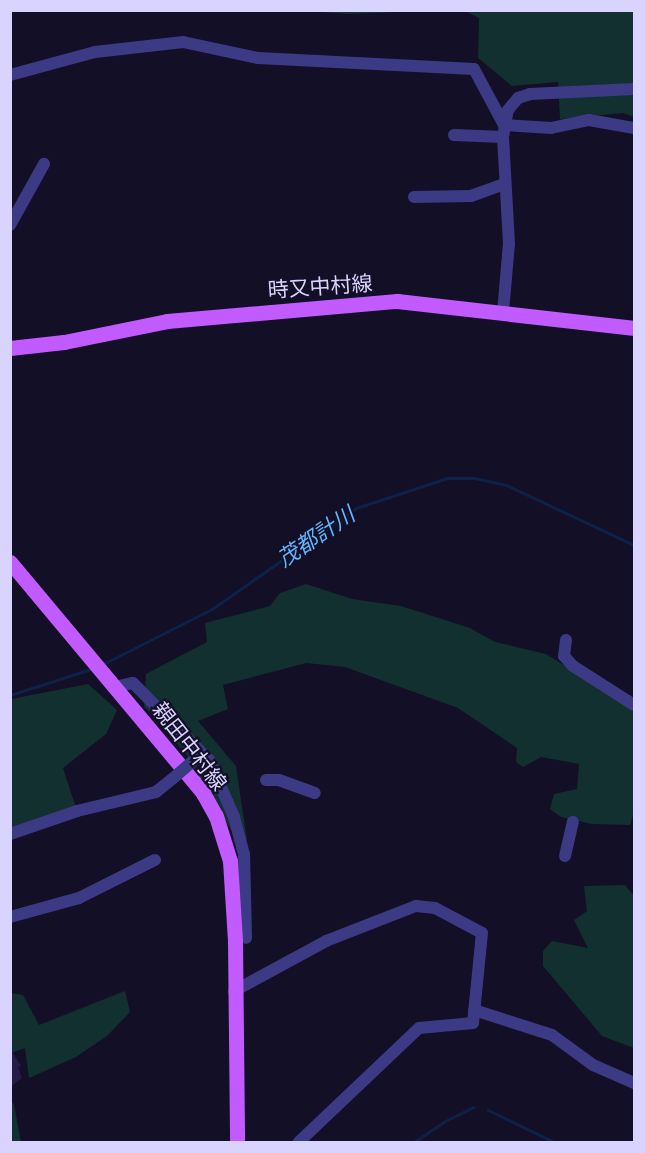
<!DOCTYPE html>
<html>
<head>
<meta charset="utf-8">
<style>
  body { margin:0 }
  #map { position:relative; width:645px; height:1153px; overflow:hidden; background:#130f26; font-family:Manrope,"Noto Sans JP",sans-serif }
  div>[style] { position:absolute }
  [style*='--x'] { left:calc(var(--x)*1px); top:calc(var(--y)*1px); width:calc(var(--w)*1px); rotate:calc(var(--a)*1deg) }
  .green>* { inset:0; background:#12302f }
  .stream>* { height:3px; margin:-1.5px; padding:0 1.5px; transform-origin:1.5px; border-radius:1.5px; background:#0c2248 }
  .building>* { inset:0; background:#241b47 }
  .minor>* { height:12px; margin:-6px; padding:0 6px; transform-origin:6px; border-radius:6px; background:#3d3a85 }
  .major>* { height:15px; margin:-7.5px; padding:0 7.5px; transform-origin:7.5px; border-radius:7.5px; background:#c25bff }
  .minor-bridge>* { height:12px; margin:-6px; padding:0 6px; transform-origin:6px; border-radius:6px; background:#3d3a85 }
  span { translate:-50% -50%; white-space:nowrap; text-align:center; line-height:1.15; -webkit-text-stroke:4.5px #130f26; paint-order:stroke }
  .street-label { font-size:21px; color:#d9d4ff }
  .water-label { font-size:22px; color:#62b6ff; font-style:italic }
  .frame { position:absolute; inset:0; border:12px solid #d9d4ff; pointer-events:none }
</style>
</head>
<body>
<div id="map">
  <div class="green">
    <div style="clip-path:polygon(306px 11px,420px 11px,349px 14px)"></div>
    <div style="clip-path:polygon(465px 11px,634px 11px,634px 117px,623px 113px,560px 119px,558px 82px,512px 86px,478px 58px,479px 18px)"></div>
    <div style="clip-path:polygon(306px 584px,352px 599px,401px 606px,470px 628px,495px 642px,546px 654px,634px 709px,634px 812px,630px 825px,592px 824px,561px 817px,550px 809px,554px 794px,577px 789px,579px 764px,541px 757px,523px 767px,516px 762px,517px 748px,458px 708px,345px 667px,306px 663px,223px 685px,228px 709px,198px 721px,236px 766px,247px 840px,231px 830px,186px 754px,144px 706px,146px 674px,207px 642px,205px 623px,270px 606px,280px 593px)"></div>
    <div style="clip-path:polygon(88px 684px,117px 710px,106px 734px,63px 768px,77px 811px,11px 834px,11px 699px)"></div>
    <div style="clip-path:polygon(625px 885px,634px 896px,634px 1048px,602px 1036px,543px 966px,543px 951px,552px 941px,588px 948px,574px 920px,587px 911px,584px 886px)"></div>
    <div style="clip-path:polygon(125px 991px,130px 1012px,107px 1036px,76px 1057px,29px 1078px,25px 1048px,11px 1053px,11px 993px,23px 995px,39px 1025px)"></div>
    <div style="clip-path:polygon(11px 1102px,14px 1104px,21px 1142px,11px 1142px)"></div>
  </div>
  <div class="stream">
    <div style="--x:103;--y:664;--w:122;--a:-26.8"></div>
    <div style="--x:212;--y:609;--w:176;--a:-35"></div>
    <div style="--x:356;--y:508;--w:96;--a:-18.2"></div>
    <div style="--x:447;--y:478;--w:27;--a:0"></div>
    <div style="--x:474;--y:478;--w:33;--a:12"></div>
    <div style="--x:506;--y:485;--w:141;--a:25.1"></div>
    <div style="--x:10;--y:695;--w:85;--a:-17.8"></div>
    <div style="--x:488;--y:1110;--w:73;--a:25.9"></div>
    <div style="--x:414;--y:1142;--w:37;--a:-34"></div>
    <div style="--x:445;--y:1121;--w:32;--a:-26"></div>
  </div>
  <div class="building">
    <div style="clip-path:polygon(11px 1050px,21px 1066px,18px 1067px,22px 1078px,10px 1087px)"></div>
  </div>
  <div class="minor">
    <div style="--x:10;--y:75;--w:88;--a:-15.1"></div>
    <div style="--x:95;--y:52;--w:89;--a:-6.5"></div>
    <div style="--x:183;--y:42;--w:77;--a:12"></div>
    <div style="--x:258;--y:58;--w:216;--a:2.9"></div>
    <div style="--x:474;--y:69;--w:64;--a:61.8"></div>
    <div style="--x:504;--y:125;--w:47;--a:3.7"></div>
    <div style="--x:551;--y:128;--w:39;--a:-12"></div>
    <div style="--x:589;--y:120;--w:46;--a:10.1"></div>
    <div style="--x:454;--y:135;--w:49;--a:2.3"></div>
    <div style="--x:414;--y:197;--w:57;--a:-1"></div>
    <div style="--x:471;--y:196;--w:35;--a:-20"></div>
    <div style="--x:10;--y:225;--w:70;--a:-60.9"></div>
    <div style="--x:503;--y:312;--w:68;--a:-85"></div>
    <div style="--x:509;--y:244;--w:107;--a:-93.2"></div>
    <div style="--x:503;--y:137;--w:27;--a:-80"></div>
    <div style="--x:508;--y:110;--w:16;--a:-50"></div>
    <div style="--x:518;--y:98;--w:13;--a:-18"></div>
    <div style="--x:530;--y:94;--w:104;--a:-2.8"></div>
    <div style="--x:566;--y:640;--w:16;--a:97"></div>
    <div style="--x:564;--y:656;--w:13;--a:48"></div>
    <div style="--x:573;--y:666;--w:72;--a:32.6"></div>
    <div style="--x:115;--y:687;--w:18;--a:-13"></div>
    <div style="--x:133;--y:683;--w:108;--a:45.4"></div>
    <div style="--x:209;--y:760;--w:62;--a:66.3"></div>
    <div style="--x:234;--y:817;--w:38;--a:75"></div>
    <div style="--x:244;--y:854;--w:84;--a:88.6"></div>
    <div style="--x:266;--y:780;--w:13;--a:0"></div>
    <div style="--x:279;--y:780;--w:38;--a:20"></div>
    <div style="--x:10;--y:834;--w:71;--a:-18.9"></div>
    <div style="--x:77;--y:811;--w:81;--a:-13.5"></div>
    <div style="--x:156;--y:792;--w:28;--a:-39"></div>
    <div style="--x:565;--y:856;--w:35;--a:-77"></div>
    <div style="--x:10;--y:917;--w:72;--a:-15.4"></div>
    <div style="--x:79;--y:898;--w:85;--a:-26.6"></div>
    <div style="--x:234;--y:991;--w:105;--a:-28.5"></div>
    <div style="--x:326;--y:941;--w:97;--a:-21.3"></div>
    <div style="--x:416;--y:906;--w:19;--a:6"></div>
    <div style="--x:435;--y:908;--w:53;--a:28"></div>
    <div style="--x:482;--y:933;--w:90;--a:95.7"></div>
    <div style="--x:473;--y:1023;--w:54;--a:174.7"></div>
    <div style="--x:419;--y:1028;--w:166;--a:136.5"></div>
    <div style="--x:474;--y:1010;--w:82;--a:17.8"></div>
    <div style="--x:552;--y:1035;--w:51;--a:36.2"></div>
    <div style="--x:593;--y:1065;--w:45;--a:23.7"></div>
  </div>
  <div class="major">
    <div style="--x:10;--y:348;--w:54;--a:-6.3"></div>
    <div style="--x:64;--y:342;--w:105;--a:-11.5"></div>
    <div style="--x:167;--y:321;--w:231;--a:-5"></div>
    <div style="--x:397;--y:301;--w:239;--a:6.5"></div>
    <div style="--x:10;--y:562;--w:301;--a:50.1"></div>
    <div style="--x:203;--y:793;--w:26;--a:61"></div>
    <div style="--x:216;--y:816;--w:47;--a:72.7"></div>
    <div style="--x:230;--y:861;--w:80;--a:86.4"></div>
    <div style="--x:235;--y:941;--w:201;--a:89.4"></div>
  </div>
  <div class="minor-bridge">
    <div style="--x:178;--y:774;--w:18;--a:-41"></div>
  </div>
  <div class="street-label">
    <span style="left:320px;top:286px;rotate:-4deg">時又中村線</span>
    <span style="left:190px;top:746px;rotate:52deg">親田中村線</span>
  </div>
  <div class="water-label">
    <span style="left:316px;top:537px;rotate:-34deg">茂都計川</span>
  </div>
  <div class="frame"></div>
</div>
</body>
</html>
